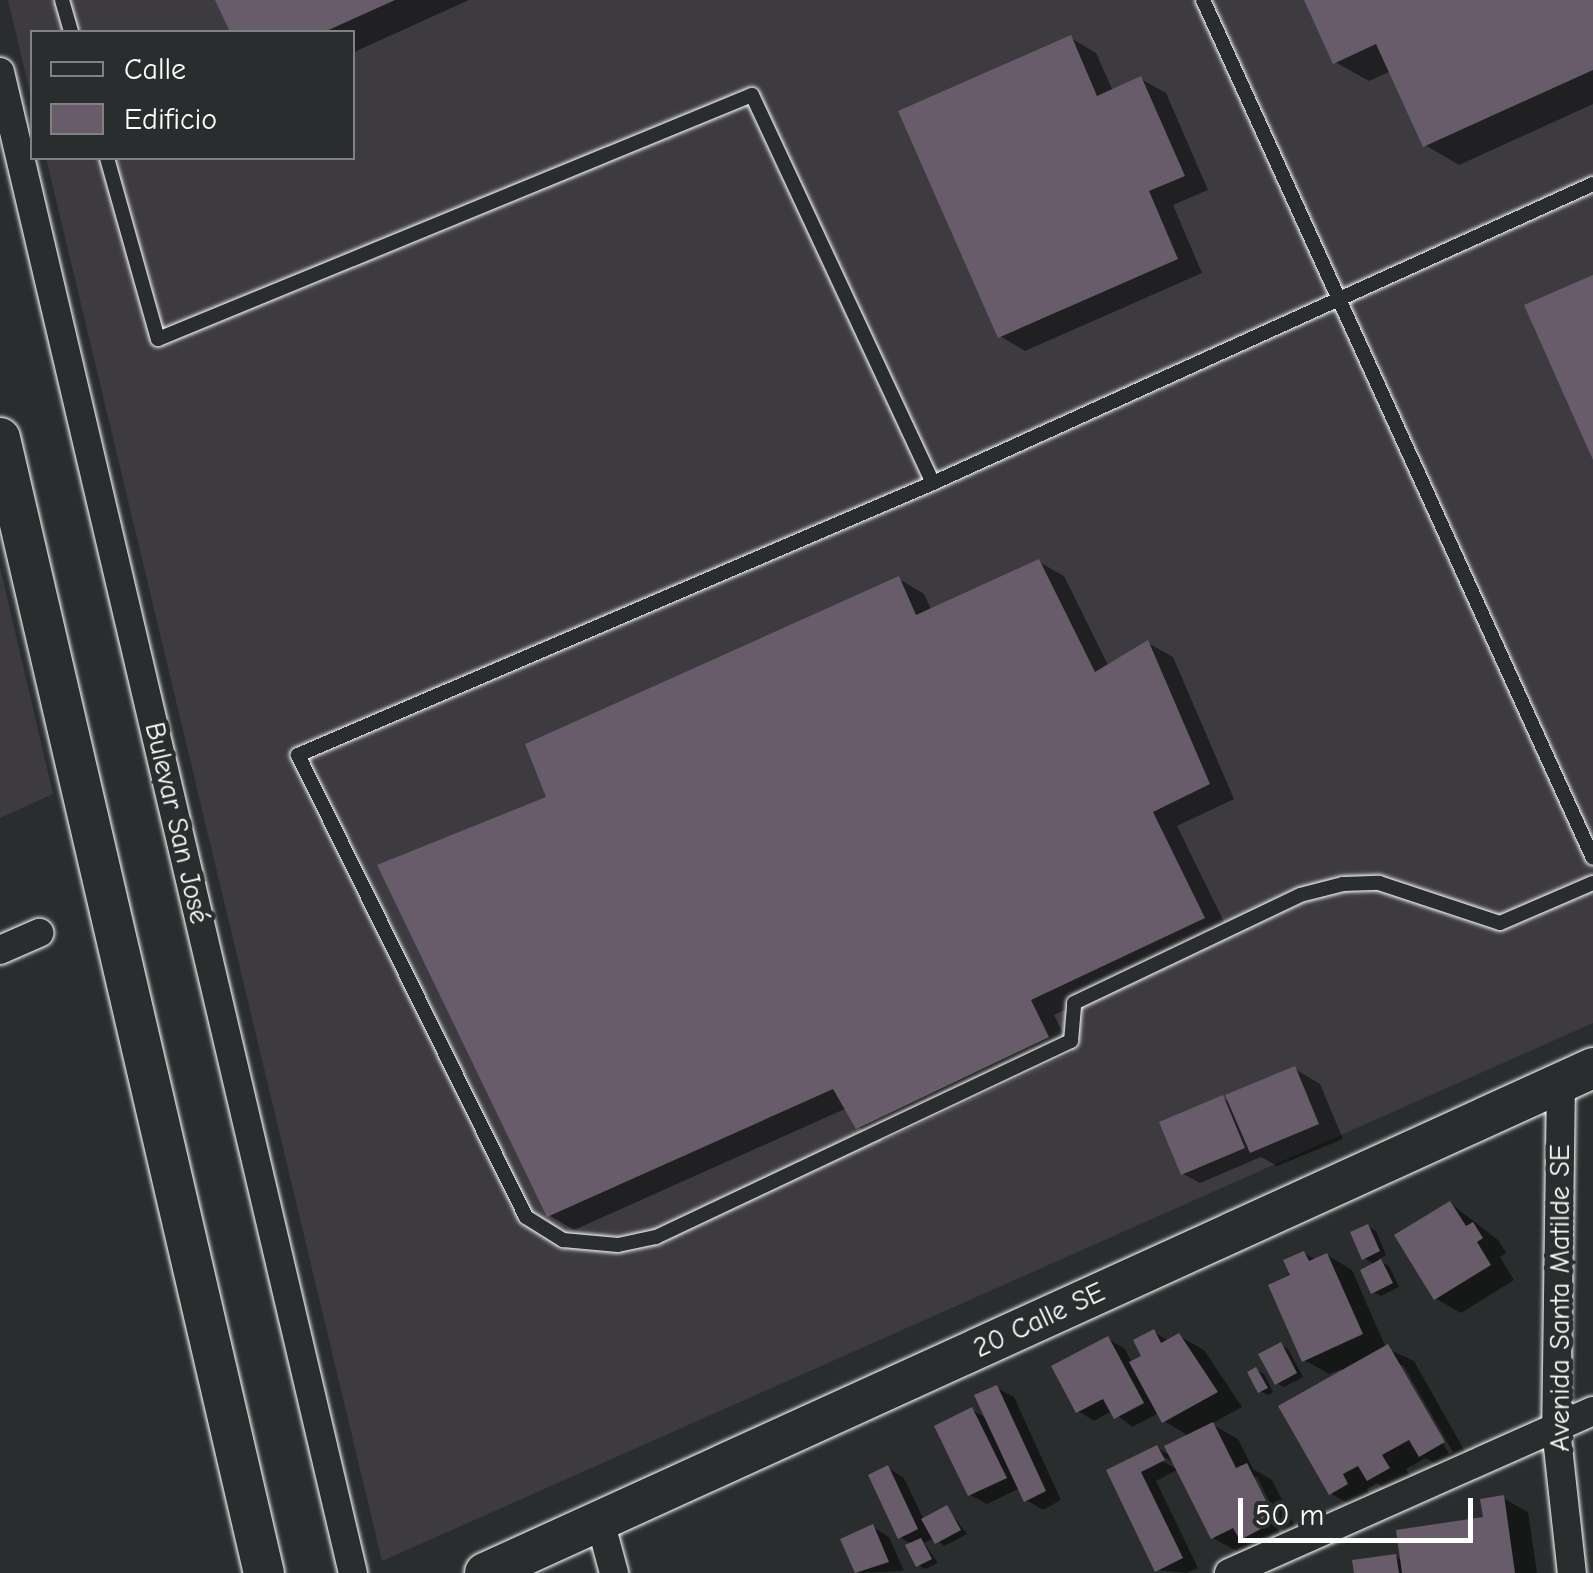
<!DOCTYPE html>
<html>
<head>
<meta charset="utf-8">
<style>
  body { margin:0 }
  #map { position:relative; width:1593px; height:1573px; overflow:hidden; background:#2a2d2e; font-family:"Comic Neue",sans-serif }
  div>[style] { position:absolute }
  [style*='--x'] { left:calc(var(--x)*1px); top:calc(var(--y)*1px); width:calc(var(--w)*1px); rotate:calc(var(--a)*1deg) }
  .built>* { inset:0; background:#3d3b40 }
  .shadow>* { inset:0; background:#0007 }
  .building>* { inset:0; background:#685c6a }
  .roads { filter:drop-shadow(0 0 2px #fff) drop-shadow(0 0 2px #fff) }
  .lane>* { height:14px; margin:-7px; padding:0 7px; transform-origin:7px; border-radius:7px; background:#2a2d2e }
  .street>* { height:28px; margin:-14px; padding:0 14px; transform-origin:14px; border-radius:14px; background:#2a2d2e }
  .secondary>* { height:40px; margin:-20px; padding:0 20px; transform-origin:20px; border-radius:20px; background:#2a2d2e }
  span { translate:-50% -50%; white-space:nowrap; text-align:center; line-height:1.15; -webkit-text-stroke:9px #2a2d2e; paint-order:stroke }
  .street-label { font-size:28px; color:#fff }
  .legend { position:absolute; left:30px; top:30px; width:325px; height:130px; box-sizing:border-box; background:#2a2d2e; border:2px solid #7f8182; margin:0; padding:12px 18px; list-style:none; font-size:30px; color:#fff }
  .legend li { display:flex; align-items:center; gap:20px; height:50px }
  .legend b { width:50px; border:2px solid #7f8182 }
  .scale { position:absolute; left:1238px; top:1498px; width:235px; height:45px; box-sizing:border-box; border:5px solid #fff; border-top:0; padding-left:12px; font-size:30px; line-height:35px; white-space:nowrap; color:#fff; -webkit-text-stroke:8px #2a2d2e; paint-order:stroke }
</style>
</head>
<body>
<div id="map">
  <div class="built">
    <div style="clip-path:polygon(8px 0,1593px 0,1593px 1023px,382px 1561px,46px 158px,352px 158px,352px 32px,32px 32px,32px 101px)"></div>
    <div style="clip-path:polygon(0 567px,53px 794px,0 818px)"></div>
  </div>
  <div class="shadow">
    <div style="clip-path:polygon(218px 0,469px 0,352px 53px,352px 32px,232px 32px)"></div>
    <div style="clip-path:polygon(1307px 0,1593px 0,1593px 104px,1459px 165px,1425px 145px,1391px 71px,1369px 81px,1335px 62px)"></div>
    <div style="clip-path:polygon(1071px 38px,1096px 53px,1113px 91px,1141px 79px,1166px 93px,1208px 190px,1173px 205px,1202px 273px,1025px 351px,1000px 336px)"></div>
    <div style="clip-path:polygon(1039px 562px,1064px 576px,1109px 667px,1148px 643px,1173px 657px,1234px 799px,1177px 826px,1229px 932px,1054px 1015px,1073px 1052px,883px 1141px,858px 1127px,847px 1108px,574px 1230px,549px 1215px,549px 798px,899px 579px,924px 594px,932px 611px)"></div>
    <div style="clip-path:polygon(1295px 1069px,1320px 1084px,1343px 1139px,1277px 1166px,1261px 1157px,1200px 1183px,1183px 1174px,1223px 1098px,1231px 1103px)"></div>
    <div style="clip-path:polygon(1450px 1203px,1498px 1240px,1506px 1253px,1500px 1257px,1514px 1280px,1461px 1313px,1435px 1298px)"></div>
    <div style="clip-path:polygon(1368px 1227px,1376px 1231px,1386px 1255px,1377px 1260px,1389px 1266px,1399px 1287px,1381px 1296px,1373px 1292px,1376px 1265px,1364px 1258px)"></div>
    <div style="clip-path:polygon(evenodd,1304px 1253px,1316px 1260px,1327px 1255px,1352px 1270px,1386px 1348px,1414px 1361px,1468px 1457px,1446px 1470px,1426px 1458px,1406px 1469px,1414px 1483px,1394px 1494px,1377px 1483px,1367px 1489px,1372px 1498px,1356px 1508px,1330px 1493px,1343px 1372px,1342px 1369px,1329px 1374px,1304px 1360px,1293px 1277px,1304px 1253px,1397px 1365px,1403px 1365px,1453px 1452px,1449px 1454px,1397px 1365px)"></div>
    <div style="clip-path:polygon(evenodd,1154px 1332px,1169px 1341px,1179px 1336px,1204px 1350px,1242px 1407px,1211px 1424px,1238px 1439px,1253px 1469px,1272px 1480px,1300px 1536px,1267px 1553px,1253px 1545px,1238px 1552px,1213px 1538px,1179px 1469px,1156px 1481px,1198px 1568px,1187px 1573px,1157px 1570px,1109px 1471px,1157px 1448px,1173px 1457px,1189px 1436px,1164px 1421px,1159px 1413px,1132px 1427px,1112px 1411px,1094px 1421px,1078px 1411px,1108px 1339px,1125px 1349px,1132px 1363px,1145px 1357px,1154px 1332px,1156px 1452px,1176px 1464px,1176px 1469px,1154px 1456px,1156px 1452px,1154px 1332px,1251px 1477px,1257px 1477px,1284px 1531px,1280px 1534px,1251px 1477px)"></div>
    <div style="clip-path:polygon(1281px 1345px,1288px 1349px,1303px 1377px,1284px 1387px,1276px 1383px)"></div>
    <div style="clip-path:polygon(1256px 1370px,1264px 1374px,1273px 1392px,1268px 1395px,1260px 1391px)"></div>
    <div style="clip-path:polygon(997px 1388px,1014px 1397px,1061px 1500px,1043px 1510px,1026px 1500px,1020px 1488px,987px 1504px,970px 1495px,972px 1410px,988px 1419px)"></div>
    <div style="clip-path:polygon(888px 1468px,904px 1478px,924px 1520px,947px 1508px,967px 1534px,944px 1546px,934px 1538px,924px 1543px,938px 1563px,925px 1569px,918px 1565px,912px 1544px,899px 1537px)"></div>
    <div style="clip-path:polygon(1503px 1498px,1528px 1512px,1537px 1573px,1356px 1573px,1396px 1557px,1403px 1561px,1486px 1519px)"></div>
    <div style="clip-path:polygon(873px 1527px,889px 1537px,904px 1571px,858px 1573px,843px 1540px)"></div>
  </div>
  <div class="building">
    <div style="clip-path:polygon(215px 0,395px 0,324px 32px,230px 32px)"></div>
    <div style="clip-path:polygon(1304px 0,1593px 0,1593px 70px,1423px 147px,1376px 44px,1333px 64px)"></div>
    <div style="clip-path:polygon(1071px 35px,1097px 96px,1141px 76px,1185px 176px,1149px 191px,1178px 259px,998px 338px,898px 111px)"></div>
    <div style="clip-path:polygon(1593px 275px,1593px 460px,1524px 305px)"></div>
    <div style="clip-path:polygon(1039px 559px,1095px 672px,1148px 640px,1210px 784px,1153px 812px,1205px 918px,1031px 1000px,1049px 1037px,856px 1129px,833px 1089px,547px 1217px,377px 865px,546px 797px,525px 744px,899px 576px,916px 615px)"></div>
    <div style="clip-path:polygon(1295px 1066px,1319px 1124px,1250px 1153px,1225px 1095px)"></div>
    <div style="clip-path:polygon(1223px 1095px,1245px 1148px,1181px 1175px,1159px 1122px)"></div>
    <div style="clip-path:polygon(1450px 1201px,1466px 1226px,1473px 1222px,1483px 1238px,1477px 1242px,1491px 1265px,1434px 1300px,1394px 1235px)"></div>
    <div style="clip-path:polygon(1368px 1224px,1380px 1251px,1362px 1260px,1350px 1232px)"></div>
    <div style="clip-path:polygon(1304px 1251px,1309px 1261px,1327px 1253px,1363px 1334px,1302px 1362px,1268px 1285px,1290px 1275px,1283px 1260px)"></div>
    <div style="clip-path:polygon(1381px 1259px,1393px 1283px,1371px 1294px,1360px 1270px)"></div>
    <div style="clip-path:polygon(1154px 1329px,1161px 1343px,1179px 1333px,1218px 1392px,1162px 1423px,1129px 1362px,1141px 1356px,1133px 1340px)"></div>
    <div style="clip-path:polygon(1108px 1336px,1144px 1403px,1114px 1419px,1103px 1399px,1076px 1413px,1051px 1366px)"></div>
    <div style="clip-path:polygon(1281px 1342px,1297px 1373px,1275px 1385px,1258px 1354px)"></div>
    <div style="clip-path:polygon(1388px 1344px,1445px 1442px,1419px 1457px,1409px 1440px,1382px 1455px,1390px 1468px,1367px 1481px,1358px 1466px,1343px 1474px,1348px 1484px,1329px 1495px,1278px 1406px)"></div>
    <div style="clip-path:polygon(1256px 1367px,1268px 1388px,1258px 1393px,1247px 1372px)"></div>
    <div style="clip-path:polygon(997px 1385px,1046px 1491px,1024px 1502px,974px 1395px)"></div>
    <div style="clip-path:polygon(972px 1407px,1007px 1478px,968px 1496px,934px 1426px)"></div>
    <div style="clip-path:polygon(1213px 1422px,1236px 1468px,1247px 1463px,1276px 1521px,1240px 1540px,1233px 1528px,1211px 1539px,1164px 1446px)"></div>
    <div style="clip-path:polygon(1157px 1445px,1165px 1460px,1141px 1472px,1183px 1558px,1155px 1572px,1106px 1470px)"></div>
    <div style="clip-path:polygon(888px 1465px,918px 1529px,898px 1539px,868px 1475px)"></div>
    <div style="clip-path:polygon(1504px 1495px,1515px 1573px,1402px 1573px,1396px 1530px,1483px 1517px,1480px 1499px)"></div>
    <div style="clip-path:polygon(947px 1505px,961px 1530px,935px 1544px,921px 1519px)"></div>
    <div style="clip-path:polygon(873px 1524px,889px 1562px,855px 1573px,840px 1539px)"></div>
    <div style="clip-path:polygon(921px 1538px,932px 1559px,916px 1567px,905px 1545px)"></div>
    <div style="clip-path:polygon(1396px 1554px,1399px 1573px,1354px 1573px,1352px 1560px)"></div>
  </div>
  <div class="roads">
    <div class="lane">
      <div style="--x:62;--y:0;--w:33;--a:74"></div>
      <div style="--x:1203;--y:0;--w:942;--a:65.56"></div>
      <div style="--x:107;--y:158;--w:188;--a:74.3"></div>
      <div style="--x:158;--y:339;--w:642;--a:-22.33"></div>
      <div style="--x:752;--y:95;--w:428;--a:65"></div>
      <div style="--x:1593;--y:184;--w:725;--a:155.63"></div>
      <div style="--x:933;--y:483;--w:691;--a:156.81"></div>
      <div style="--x:298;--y:755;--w:515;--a:63.73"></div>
      <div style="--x:526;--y:1217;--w:44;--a:31.9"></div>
      <div style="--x:563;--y:1240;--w:55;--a:5.2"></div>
      <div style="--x:618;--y:1245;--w:39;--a:-12"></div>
      <div style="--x:656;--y:1237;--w:459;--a:-25.3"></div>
      <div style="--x:1071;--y:1041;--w:38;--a:-85"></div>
      <div style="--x:1074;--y:1003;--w:250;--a:-25.5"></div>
      <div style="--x:1300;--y:895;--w:44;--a:-14.3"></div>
      <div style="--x:1343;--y:884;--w:36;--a:-2"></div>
      <div style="--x:1379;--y:883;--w:127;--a:18.3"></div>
      <div style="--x:1500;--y:923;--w:101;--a:-23.3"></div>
    </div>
    <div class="street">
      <div style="--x:0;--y:72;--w:1542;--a:76.77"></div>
      <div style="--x:0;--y:950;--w:43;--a:-23.6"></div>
      <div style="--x:1561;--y:1082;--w:347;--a:90.8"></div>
      <div style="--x:1556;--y:1429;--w:145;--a:83.7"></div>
      <div style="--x:600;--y:1521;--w:54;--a:74.9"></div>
      <div style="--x:1229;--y:1573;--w:398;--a:-24"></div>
    </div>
    <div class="secondary">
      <div style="--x:0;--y:438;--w:1165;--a:76.91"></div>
      <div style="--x:485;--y:1573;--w:1218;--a:-24.5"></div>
    </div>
  </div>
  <div class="street-label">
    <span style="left:177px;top:823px;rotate:77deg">Bulevar San José</span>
    <span style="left:1560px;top:1298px;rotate:-90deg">Avenida Santa Matilde SE</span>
    <span style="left:1039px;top:1320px;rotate:-25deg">20 Calle SE</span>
  </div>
  <ul class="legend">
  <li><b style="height:12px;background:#2a2d2e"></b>Calle</li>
  <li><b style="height:28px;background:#685c6a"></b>Edificio</li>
  </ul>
  <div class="scale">50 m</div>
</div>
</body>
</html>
